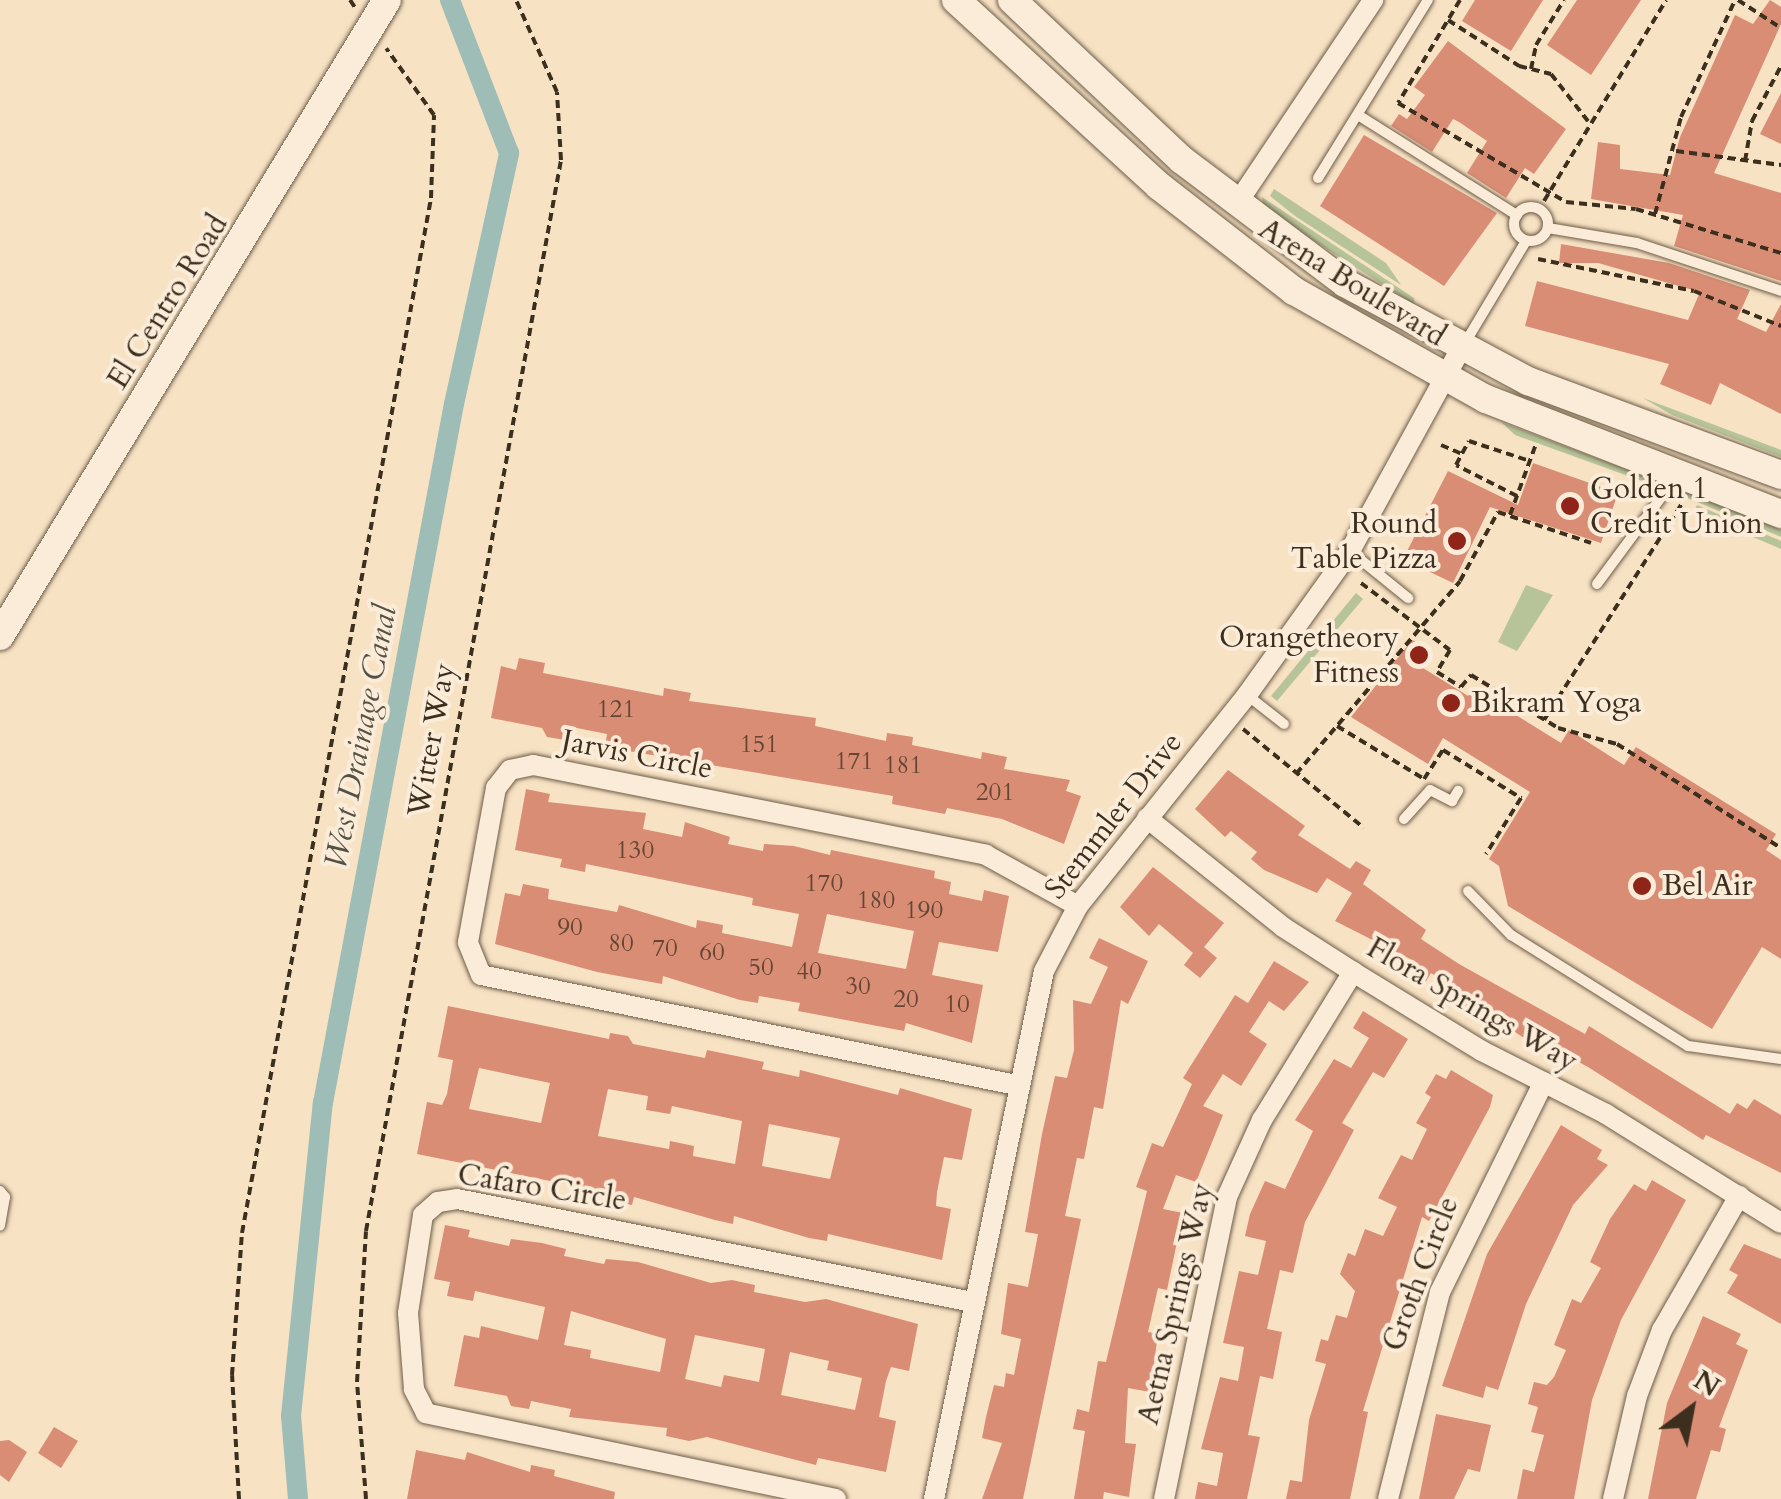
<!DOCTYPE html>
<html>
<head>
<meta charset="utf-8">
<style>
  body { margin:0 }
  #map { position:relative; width:1781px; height:1499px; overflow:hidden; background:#f8e2c4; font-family:Cardo,serif }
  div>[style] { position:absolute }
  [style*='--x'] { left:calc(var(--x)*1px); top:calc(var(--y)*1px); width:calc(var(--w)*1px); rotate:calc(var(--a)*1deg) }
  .green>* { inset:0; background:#b7c499 }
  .canal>* { height:20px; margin:-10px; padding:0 10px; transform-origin:10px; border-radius:10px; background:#9dbdb6 }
  .building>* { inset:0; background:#d98d75 }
  .path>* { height:4px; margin-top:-2px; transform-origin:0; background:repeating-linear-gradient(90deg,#3d2f1d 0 8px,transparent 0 13px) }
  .roads { filter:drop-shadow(0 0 2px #6c5c47) drop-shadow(0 0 2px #6c5c47) }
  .service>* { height:10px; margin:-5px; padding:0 5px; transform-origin:5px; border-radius:5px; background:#faecd9 }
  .service>.ring { margin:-5px; padding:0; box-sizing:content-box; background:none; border:10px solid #faecd9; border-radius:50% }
  .minor>* { height:20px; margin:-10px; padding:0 10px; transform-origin:10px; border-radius:10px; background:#faecd9 }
  .secondary>* { height:28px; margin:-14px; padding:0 14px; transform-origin:14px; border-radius:14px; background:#faecd9 }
  .dots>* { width:28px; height:28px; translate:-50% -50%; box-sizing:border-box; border:5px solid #faecd9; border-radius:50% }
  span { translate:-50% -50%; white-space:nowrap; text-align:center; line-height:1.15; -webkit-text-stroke:8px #faecd9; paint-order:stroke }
  .number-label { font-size:25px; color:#644633 }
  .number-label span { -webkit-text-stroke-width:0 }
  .street-label { font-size:30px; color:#3d2f1d }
  .poi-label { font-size:30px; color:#3d2f1d }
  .left { translate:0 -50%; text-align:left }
  .right { translate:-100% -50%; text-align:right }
  .water-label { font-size:32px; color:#555243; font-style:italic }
  .north { position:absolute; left:1641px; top:1359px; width:100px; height:100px; -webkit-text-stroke:8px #faecd9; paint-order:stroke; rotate:32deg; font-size:28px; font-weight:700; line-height:40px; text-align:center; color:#3d2f1d }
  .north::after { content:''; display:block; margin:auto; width:35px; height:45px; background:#3d2f1d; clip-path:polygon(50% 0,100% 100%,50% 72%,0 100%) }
</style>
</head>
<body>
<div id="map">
  <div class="green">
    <div style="clip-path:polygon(1274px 189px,1386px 263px,1401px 285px,1295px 216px,1270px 196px)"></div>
    <div style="clip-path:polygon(1262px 197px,1414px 298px,1415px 305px,1289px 225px,1263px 205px)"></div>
    <div style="clip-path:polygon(1643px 398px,1781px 450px,1781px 457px,1672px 415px)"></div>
    <div style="clip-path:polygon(1501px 422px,1652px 479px,1653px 485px,1515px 435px)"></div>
    <div style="clip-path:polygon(1682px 489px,1781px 530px,1781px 537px,1678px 494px)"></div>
    <div style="clip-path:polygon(1697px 505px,1781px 541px,1781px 549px,1694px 512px)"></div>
    <div style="clip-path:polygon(1526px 585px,1553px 595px,1517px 651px,1498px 642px)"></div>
    <div style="clip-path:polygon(1356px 593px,1363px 599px,1277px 701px,1271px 696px)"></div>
  </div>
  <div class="canal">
    <div style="--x:298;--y:1499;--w:83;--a:-94.8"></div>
    <div style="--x:291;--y:1416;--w:315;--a:-84.2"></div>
    <div style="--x:323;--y:1103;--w:711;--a:-79.39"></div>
    <div style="--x:454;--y:404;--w:257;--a:-77.6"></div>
    <div style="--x:509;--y:153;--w:164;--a:-111.1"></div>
  </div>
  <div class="building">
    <div style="clip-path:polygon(1475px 0,1543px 0,1511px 51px,1462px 21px)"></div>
    <div style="clip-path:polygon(1577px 0,1641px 0,1591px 75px,1547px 45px)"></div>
    <div style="clip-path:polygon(1770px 0,1781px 7px,1781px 24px,1714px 173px,1781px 193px,1781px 281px,1674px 246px,1683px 215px,1591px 199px,1598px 142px,1620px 145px,1620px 169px,1670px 175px,1680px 137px,1735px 15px,1753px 24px)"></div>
    <div style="clip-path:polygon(1448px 41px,1566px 129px,1534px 174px,1525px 168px,1506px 198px,1467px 173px,1487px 141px,1459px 122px,1453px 119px,1432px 152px,1391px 126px,1399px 114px,1407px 119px,1425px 95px,1414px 87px)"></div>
    <div style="clip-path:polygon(1781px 93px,1781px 144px,1760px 134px)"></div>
    <div style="clip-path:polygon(1364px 135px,1497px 213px,1444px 286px,1320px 206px)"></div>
    <div style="clip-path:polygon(1561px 244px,1669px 263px,1750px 290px,1737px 319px,1766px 332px,1781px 304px,1781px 414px,1720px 383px,1711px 405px,1660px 384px,1669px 364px,1525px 326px,1537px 281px,1688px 320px,1700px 292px,1598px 263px,1559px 263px)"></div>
    <div style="clip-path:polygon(1533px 463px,1618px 493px,1601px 543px,1490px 507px,1453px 583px,1403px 559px,1448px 471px,1518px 505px)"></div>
    <div style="clip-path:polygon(1412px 640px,1432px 650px,1423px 668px,1468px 696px,1473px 688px,1561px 743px,1569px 730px,1624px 765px,1636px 747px,1776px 834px,1766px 850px,1781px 860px,1781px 959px,1762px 947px,1712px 1029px,1508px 906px,1499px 866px,1489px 859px,1530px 792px,1443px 738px,1428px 764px,1351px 717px)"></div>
    <div style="clip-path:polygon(519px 658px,545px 663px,543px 673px,663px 696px,664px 688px,691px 693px,689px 701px,816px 718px,815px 726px,886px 741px,887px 733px,913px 737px,912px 745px,981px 759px,982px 752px,1007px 757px,1004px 769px,1070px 780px,1066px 791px,1081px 796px,1064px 844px,1002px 819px,947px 808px,945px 814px,892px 804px,893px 796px,605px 747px,607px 734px,567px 726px,565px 740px,547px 737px,542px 728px,491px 718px,501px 666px,516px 670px)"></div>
    <div style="clip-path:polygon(1228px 770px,1305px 826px,1298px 835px,1350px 869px,1356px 861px,1371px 870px,1363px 884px,1426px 930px,1421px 939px,1459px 964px,1585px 1034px,1589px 1026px,1730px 1114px,1737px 1103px,1747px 1109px,1754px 1099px,1781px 1115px,1781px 1173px,1706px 1135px,1703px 1140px,1588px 1067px,1547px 1045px,1544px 1051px,1474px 1005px,1470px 1012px,1454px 1002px,1460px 991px,1431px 973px,1425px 983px,1409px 973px,1416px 962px,1335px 921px,1352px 893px,1327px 878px,1317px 893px,1264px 870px,1251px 859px,1257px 852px,1231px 831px,1225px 837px,1195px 809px)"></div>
    <div style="clip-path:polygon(evenodd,526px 789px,550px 794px,548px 802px,646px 813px,643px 829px,682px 837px,685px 822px,730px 837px,728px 844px,763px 851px,764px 844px,794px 846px,830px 855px,831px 850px,935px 871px,934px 878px,951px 882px,949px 894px,982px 901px,984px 890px,1009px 896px,998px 952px,939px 942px,932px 975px,983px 985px,972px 1043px,906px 1023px,904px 1031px,798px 1011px,800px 1003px,759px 996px,758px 1003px,740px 1000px,663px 976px,662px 984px,597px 972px,495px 944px,505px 893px,520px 896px,523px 884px,549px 889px,548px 899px,617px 912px,619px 905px,696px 928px,697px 920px,723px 925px,722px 933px,792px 947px,799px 914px,752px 905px,753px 898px,586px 864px,585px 872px,560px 867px,562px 859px,515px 850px,526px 789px,827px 914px,914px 931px,906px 969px,818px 953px,827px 914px)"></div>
    <div style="clip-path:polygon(1153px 867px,1224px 923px,1204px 947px,1217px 958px,1200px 978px,1184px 965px,1193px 953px,1159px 924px,1149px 936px,1120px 907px)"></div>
    <div style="clip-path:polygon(1099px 938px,1148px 961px,1128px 1004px,1121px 1000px,1103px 1109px,1094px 1107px,1084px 1159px,1077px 1158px,1065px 1216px,1081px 1219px,1023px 1499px,982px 1499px,1002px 1443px,982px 1438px,986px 1417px,994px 1385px,1004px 1387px,1006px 1373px,1014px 1375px,1021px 1339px,1001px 1334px,1008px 1283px,1028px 1287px,1038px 1234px,1025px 1232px,1042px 1134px,1055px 1076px,1067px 1078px,1074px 1050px,1073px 1000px,1091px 1004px,1108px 967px,1089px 958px)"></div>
    <div style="clip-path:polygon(1274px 961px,1309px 982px,1284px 1011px,1269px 1001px,1249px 1032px,1267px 1044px,1241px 1086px,1223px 1074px,1203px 1106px,1223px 1115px,1196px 1182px,1176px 1175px,1163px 1209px,1183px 1213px,1167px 1290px,1158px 1288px,1148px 1332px,1158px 1334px,1150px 1392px,1128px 1388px,1125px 1443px,1136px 1444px,1129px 1497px,1104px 1492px,1103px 1499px,1074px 1499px,1085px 1431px,1073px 1429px,1077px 1409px,1089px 1412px,1098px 1361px,1106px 1362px,1147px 1191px,1136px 1187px,1152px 1143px,1163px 1147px,1192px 1084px,1183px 1078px,1235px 995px,1248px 1003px)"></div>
    <div style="clip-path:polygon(evenodd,448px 1006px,609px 1039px,610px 1033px,628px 1036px,633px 1044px,705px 1058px,707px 1050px,746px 1058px,764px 1062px,762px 1069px,799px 1077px,800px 1070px,898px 1095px,900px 1088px,972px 1109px,962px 1160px,944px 1157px,937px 1192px,936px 1206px,951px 1209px,942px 1260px,828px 1234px,827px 1241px,809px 1238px,734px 1216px,733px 1224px,715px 1220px,634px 1197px,632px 1205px,615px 1202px,578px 1192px,580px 1187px,417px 1154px,427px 1102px,442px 1105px,447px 1094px,453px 1060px,438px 1057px,448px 1006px,479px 1068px,550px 1083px,541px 1123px,469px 1109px,479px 1068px,448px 1006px,608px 1089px,648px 1096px,646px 1110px,670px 1114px,672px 1106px,742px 1121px,735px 1164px,693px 1156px,694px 1146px,670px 1141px,669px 1149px,598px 1136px,608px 1089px,448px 1006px,769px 1124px,840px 1138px,830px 1179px,762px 1166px,769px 1124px)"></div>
    <div style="clip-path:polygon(1363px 1011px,1408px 1039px,1384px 1078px,1373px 1072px,1342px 1123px,1354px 1130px,1305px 1222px,1293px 1273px,1280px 1270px,1267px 1329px,1282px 1332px,1273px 1379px,1260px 1376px,1248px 1435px,1260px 1437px,1247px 1499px,1195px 1499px,1198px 1482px,1217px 1486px,1223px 1453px,1201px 1449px,1220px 1377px,1238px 1381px,1244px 1347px,1223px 1343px,1239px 1271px,1258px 1275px,1266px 1241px,1245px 1236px,1250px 1214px,1265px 1181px,1285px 1189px,1313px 1131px,1295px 1120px,1334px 1059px,1351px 1068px,1369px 1038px,1353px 1028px)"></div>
    <div style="clip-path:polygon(1451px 1070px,1493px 1095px,1490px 1107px,1429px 1221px,1422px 1217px,1363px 1411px,1368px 1412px,1350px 1499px,1286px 1499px,1290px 1480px,1302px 1482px,1309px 1420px,1326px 1364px,1315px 1361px,1321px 1339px,1328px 1341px,1336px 1315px,1347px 1318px,1355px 1291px,1340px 1274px,1348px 1253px,1355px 1256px,1365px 1229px,1383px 1236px,1397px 1207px,1378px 1198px,1401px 1155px,1412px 1160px,1427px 1129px,1416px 1123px,1431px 1097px,1425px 1093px,1436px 1074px,1446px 1079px)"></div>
    <div style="clip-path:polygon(1561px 1125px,1602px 1150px,1597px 1159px,1608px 1165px,1573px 1205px,1526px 1304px,1498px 1390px,1486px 1386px,1483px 1398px,1442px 1386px,1487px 1254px)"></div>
    <div style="clip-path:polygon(1652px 1180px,1686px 1200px,1621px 1320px,1592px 1400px,1574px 1499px,1517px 1499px,1523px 1469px,1534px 1472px,1544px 1435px,1531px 1432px,1538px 1407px,1528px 1404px,1534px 1382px,1547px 1385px,1554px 1377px,1566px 1350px,1554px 1345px,1572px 1299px,1581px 1303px,1601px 1268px,1590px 1262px,1610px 1219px,1634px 1184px,1646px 1191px)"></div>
    <div style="clip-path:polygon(evenodd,445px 1225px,470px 1230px,468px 1237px,509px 1246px,511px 1239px,542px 1243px,566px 1249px,564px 1256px,604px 1264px,606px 1259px,638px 1262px,711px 1283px,732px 1280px,755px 1285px,754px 1292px,805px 1302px,826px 1299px,918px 1324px,909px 1371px,891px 1367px,886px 1381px,879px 1417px,896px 1421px,886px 1472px,818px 1458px,816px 1465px,707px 1437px,689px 1441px,666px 1436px,667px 1428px,569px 1417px,571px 1409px,531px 1401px,529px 1409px,511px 1406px,507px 1396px,454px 1386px,464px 1335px,479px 1338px,481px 1326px,538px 1340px,545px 1307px,475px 1291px,473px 1301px,447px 1296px,450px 1282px,434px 1279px,445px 1225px,571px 1311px,666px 1339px,660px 1372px,590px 1358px,591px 1350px,564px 1345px,571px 1311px,445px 1225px,695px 1335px,765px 1349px,759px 1382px,724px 1375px,721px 1387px,685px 1379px,695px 1335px,445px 1225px,790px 1352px,829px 1361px,827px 1370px,862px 1378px,855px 1410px,781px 1395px,790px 1352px)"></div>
    <div style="clip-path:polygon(1744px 1244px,1781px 1259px,1781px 1324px,1727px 1293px,1738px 1275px,1729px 1270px)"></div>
    <div style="clip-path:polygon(1703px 1316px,1741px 1334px,1736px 1344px,1748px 1350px,1719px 1427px,1726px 1429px,1720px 1452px,1711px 1450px,1696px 1499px,1648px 1499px,1667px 1403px)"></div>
    <div style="clip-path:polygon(1436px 1414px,1491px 1425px,1480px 1472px,1468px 1469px,1454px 1499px,1419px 1499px)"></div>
    <div style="clip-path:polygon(54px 1427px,78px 1441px,61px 1468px,38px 1453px)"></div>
    <div style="clip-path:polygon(9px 1440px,27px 1452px,9px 1482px,0 1475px,0 1441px)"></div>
    <div style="clip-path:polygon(416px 1450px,465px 1460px,467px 1452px,530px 1472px,531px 1465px,555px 1470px,554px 1476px,615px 1492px,614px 1499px,407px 1499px)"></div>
  </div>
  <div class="path">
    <div style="--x:350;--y:0;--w:11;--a:56"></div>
    <div style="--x:1460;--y:0;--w:120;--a:121"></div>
    <div style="--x:1398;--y:103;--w:195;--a:30.5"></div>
    <div style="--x:1566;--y:202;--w:70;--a:5.7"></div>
    <div style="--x:1636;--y:209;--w:152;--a:16.9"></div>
    <div style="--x:1738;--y:0;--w:51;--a:33.1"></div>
    <div style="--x:1448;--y:20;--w:85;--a:32.9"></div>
    <div style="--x:1519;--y:66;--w:33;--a:14"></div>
    <div style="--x:1551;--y:74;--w:60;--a:51.8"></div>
    <div style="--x:1531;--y:69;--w:25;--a:-78"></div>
    <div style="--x:1536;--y:45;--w:53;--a:-58.1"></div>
    <div style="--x:1676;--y:151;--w:106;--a:7.6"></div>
    <div style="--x:1745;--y:161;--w:41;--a:-80.1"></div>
    <div style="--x:1752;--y:121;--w:62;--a:-62.2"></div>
    <div style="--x:1544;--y:201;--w:235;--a:-58.7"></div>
    <div style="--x:1655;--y:214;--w:100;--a:-75"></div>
    <div style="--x:1681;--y:117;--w:129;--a:-65.2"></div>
    <div style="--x:1538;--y:259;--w:159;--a:11.6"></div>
    <div style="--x:1694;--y:291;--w:94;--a:21.9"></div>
    <div style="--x:1441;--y:445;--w:23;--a:23"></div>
    <div style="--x:1517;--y:496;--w:68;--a:-153.1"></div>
    <div style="--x:1456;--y:465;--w:27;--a:-62"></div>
    <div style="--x:1469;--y:441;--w:64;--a:18.2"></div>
    <div style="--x:1510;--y:515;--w:76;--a:-69.9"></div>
    <div style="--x:1361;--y:583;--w:111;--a:37"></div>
    <div style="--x:1450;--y:650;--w:26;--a:121"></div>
    <div style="--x:1437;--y:672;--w:28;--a:32"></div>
    <div style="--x:1461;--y:687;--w:16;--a:-50"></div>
    <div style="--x:1471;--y:675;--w:102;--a:31.3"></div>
    <div style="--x:1558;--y:728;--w:61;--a:15.2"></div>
    <div style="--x:1617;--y:744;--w:194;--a:32.4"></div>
    <div style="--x:1544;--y:720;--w:262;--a:-57.5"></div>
    <div style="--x:1337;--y:726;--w:102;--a:31.3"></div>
    <div style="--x:1424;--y:779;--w:35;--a:-57"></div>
    <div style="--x:1443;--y:750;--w:92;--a:31.6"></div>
    <div style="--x:1521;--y:798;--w:66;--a:122"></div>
    <div style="--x:1243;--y:729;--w:156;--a:39.3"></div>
    <div style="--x:1296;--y:774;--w:253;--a:-49.6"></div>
    <div style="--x:1460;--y:581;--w:79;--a:-61.2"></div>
    <div style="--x:1498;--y:512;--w:98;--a:18.4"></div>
    <div style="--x:239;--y:1499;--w:124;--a:-93.2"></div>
    <div style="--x:232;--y:1375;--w:142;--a:-86"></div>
    <div style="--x:242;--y:1233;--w:1052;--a:-79.65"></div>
    <div style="--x:431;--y:198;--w:83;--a:-87.9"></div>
    <div style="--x:434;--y:115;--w:82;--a:-125.6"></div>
    <div style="--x:366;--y:1499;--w:117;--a:-94.4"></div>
    <div style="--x:357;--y:1382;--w:151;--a:-86.6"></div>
    <div style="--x:366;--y:1231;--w:1089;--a:-79.68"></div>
    <div style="--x:561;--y:160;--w:68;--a:-93.4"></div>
    <div style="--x:557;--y:92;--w:101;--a:-114"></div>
  </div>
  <div class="roads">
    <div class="service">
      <div style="--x:1358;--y:115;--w:188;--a:32.2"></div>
      <div style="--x:1318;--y:178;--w:209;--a:-58.3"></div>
      <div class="ring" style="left:1514px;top:207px;width:24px;height:24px"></div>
      <div style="--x:1548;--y:228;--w:90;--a:9.6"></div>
      <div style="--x:1637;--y:243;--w:152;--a:18.4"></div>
      <div style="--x:1465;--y:343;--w:119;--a:-59.1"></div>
      <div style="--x:1350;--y:551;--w:75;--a:39"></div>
      <div style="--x:1597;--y:584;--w:114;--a:-53.5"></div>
      <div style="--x:1665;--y:492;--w:17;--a:-80"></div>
      <div style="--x:1247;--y:695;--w:47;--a:38.1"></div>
      <div style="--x:1404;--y:819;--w:39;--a:-48"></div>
      <div style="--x:1430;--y:790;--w:25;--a:27"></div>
      <div style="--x:1452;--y:801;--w:12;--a:-59"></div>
      <div style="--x:1468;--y:891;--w:62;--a:45.7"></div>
      <div style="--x:1511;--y:935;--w:209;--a:32.1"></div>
      <div style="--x:1688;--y:1046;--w:94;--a:8"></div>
      <div style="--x:0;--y:1191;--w:8;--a:50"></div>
      <div style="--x:5;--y:1197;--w:29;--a:100"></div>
    </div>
    <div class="minor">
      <div style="--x:1236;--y:205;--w:247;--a:-56.2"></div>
      <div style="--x:1147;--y:818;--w:174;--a:38.7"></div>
      <div style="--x:1283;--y:927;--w:83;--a:32.7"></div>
      <div style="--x:1353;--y:972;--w:151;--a:31.5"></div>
      <div style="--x:1482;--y:1051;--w:139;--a:26.9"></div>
      <div style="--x:1606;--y:1114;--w:206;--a:31.9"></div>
      <div style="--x:1016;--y:1085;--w:546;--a:-168.38"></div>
      <div style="--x:481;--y:975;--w:35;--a:-112"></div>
      <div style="--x:468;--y:942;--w:157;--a:-79.7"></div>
      <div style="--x:496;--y:788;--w:23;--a:-52"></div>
      <div style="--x:510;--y:770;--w:24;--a:-12"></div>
      <div style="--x:533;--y:765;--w:462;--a:11.2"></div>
      <div style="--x:986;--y:855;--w:105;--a:29"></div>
      <div style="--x:836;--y:1499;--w:419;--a:-168.2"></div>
      <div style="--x:426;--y:1413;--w:27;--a:-117"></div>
      <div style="--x:414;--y:1389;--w:76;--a:-94.5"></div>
      <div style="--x:408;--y:1313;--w:99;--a:-81.3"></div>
      <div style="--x:423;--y:1215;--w:20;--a:-41"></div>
      <div style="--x:438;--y:1202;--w:19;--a:-9"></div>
      <div style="--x:457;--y:1199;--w:526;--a:11.29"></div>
      <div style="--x:934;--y:1499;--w:539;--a:-78.23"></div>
      <div style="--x:1044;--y:971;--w:73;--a:-62.4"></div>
      <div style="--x:1078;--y:906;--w:270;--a:-51.3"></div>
      <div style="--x:1247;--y:695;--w:177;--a:-54.4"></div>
      <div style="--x:1350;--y:551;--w:231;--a:-61.3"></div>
      <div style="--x:1164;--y:1499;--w:309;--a:-78.2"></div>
      <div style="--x:1227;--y:1197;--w:85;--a:-65.6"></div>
      <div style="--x:1262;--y:1120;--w:174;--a:-58.4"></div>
      <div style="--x:1388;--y:1499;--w:213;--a:-75.9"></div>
      <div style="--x:1440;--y:1292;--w:234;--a:-63.7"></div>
      <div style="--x:1613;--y:1499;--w:106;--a:-76.9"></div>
      <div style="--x:1637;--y:1396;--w:71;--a:-69.3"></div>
      <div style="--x:1662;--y:1330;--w:155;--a:-60.1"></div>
    </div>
    <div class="secondary">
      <div style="--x:956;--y:0;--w:275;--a:42.5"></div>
      <div style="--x:1159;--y:186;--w:171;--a:37.9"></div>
      <div style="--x:1294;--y:291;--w:220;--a:29.4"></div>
      <div style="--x:1486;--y:399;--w:317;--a:21.3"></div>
      <div style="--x:1012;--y:0;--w:233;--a:43.3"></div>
      <div style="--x:1182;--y:160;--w:204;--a:37"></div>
      <div style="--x:1345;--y:283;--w:208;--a:28.2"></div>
      <div style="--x:1528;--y:381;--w:270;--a:20.4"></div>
      <div style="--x:0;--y:636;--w:744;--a:-58.68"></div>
    </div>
  </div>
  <div class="dots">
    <div style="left:1570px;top:506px;background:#8f2418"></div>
    <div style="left:1457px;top:541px;background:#8f2418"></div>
    <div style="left:1419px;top:655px;background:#8f2418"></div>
    <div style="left:1451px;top:703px;background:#8f2418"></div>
    <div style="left:1642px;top:886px;background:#8f2418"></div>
  </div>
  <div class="number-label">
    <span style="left:616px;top:709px">121</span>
    <span style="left:759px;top:744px">151</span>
    <span style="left:854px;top:761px">171</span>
    <span style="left:903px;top:765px">181</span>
    <span style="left:995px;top:792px">201</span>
    <span style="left:635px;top:850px">130</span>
    <span style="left:824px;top:883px">170</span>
    <span style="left:876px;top:900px">180</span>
    <span style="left:924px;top:910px">190</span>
    <span style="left:570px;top:927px">90</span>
    <span style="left:621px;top:943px">80</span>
    <span style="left:665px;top:948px">70</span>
    <span style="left:712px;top:952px">60</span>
    <span style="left:761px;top:967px">50</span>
    <span style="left:809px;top:971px">40</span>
    <span style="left:858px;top:986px">30</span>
    <span style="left:906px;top:999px">20</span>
    <span style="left:957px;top:1004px">10</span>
  </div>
  <div class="street-label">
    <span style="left:1352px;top:283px;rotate:32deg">Arena Boulevard</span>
    <span style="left:168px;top:302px;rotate:-58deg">El Centro Road</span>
    <span style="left:432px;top:740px;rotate:-80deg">Witter Way</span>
    <span style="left:637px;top:755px;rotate:11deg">Jarvis Circle</span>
    <span style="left:1114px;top:816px;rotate:-52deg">Stemmler Drive</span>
    <span style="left:1472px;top:1005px;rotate:30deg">Flora Springs Way</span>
    <span style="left:542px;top:1188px;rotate:9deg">Cafaro Circle</span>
    <span style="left:1421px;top:1274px;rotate:-69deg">Groth Circle</span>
    <span style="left:1176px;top:1304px;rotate:-77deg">Aetna Springs Way</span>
  </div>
  <div class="poi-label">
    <span class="left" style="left:1590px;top:506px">Golden 1<br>Credit Union</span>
    <span class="right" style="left:1437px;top:541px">Round<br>Table Pizza</span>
    <span class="right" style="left:1399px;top:655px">Orangetheory<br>Fitness</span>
    <span class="left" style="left:1471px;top:703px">Bikram Yoga</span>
    <span class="left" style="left:1662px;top:886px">Bel Air</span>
  </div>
  <div class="water-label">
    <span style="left:361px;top:737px;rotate:-79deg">West Drainage Canal</span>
  </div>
  <div class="north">N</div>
</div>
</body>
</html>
